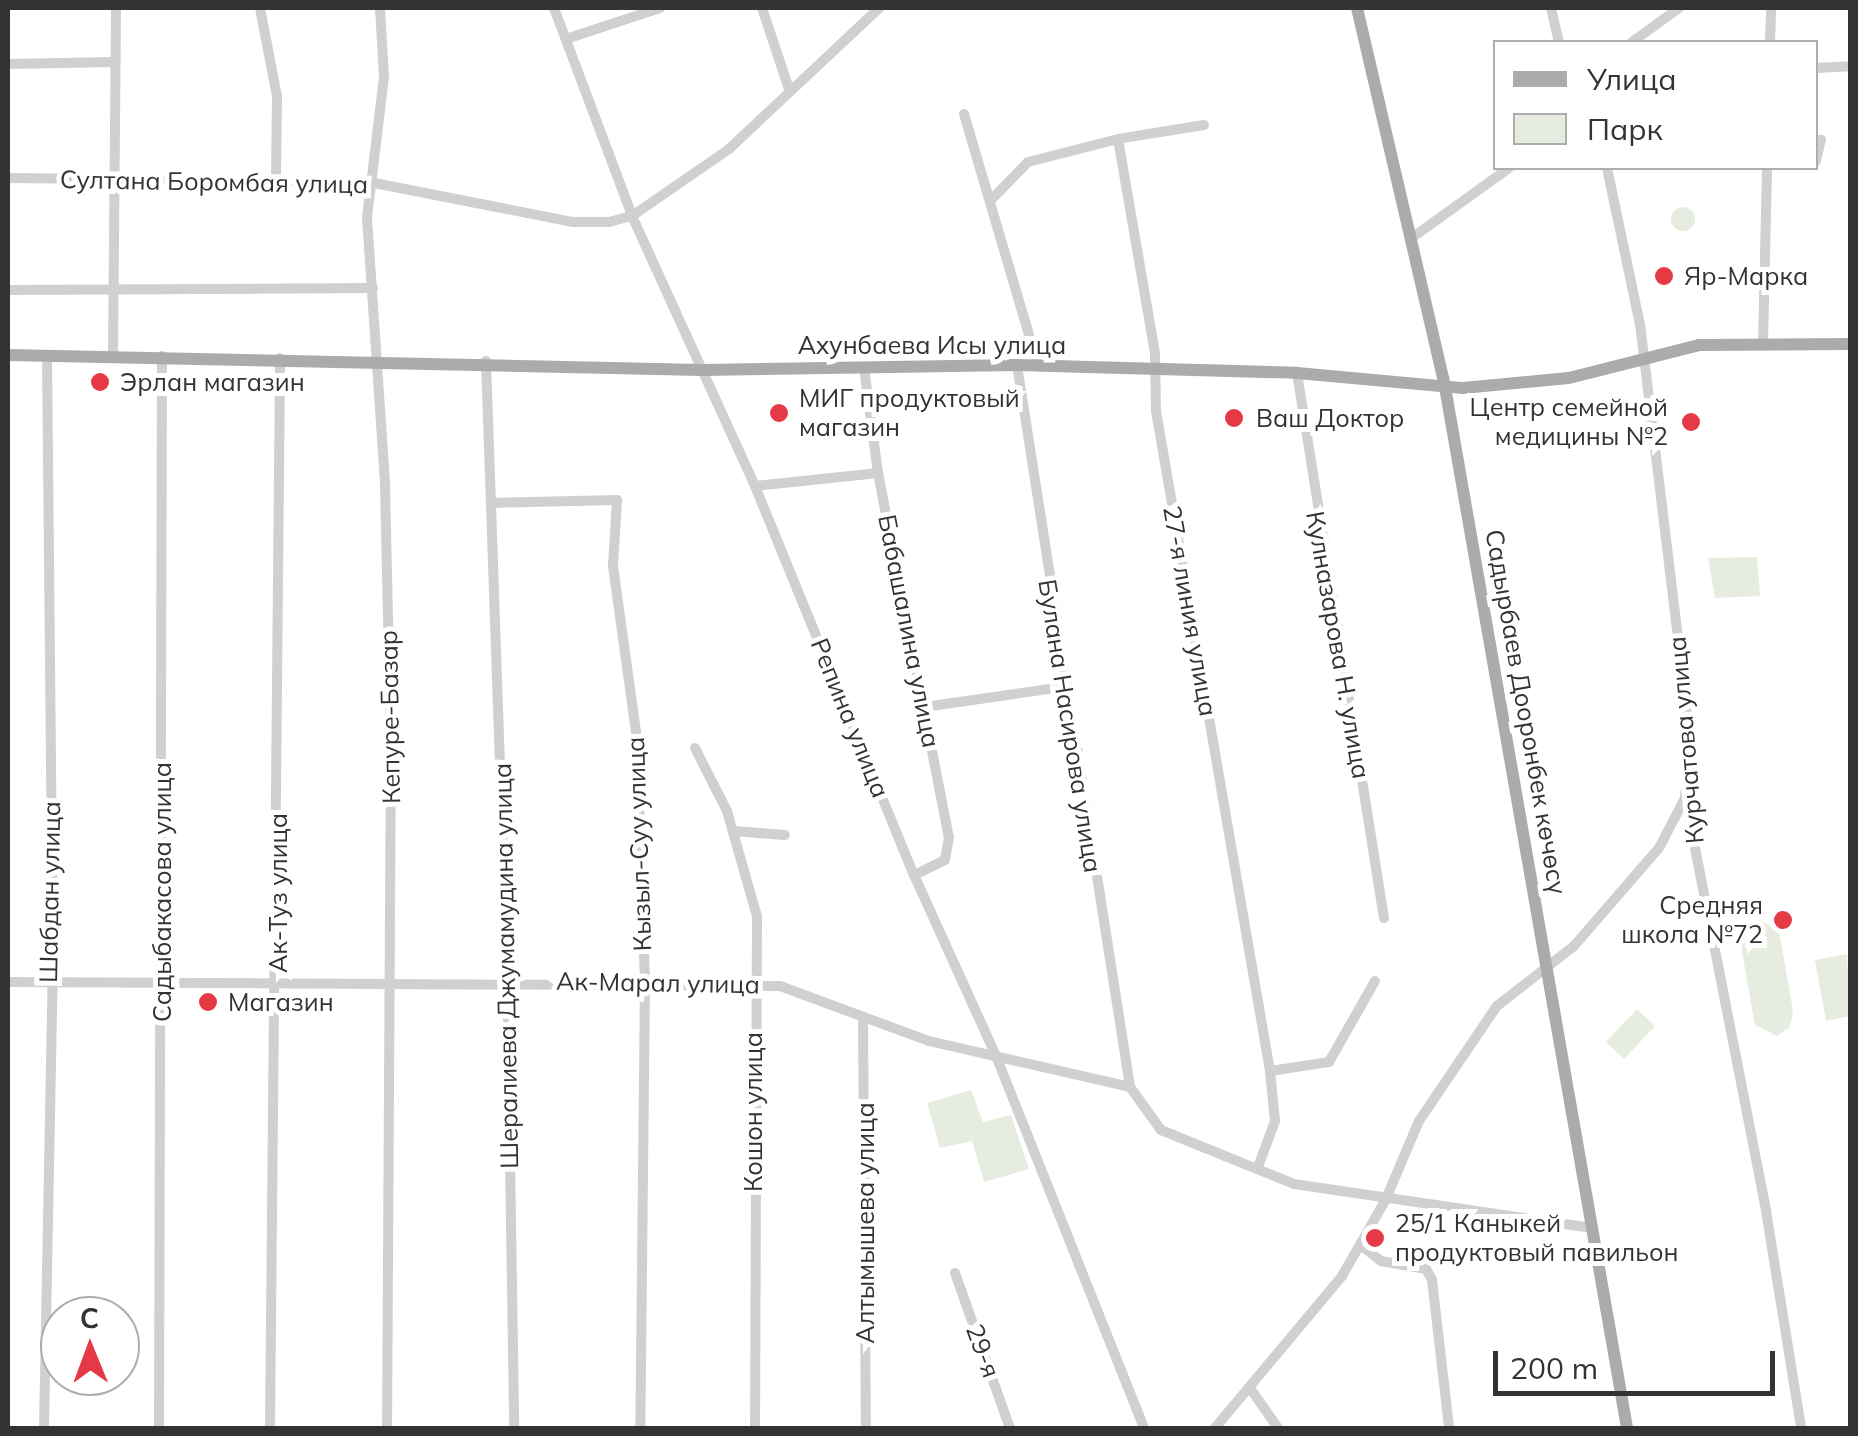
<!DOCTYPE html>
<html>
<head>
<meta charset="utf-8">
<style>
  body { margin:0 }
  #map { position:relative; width:1858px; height:1436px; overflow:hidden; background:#fff; font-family:Mulish,sans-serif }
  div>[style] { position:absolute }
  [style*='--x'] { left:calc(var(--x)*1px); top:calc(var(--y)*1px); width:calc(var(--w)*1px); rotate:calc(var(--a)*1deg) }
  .green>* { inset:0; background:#e6ecdf }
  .round { border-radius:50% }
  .minor>* { height:10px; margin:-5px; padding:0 5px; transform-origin:5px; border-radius:5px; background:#d0d0d0 }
  .major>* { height:12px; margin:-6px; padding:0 6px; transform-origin:6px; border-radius:6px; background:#ababab }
  .dots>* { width:28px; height:28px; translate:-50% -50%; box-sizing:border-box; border:5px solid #fff; border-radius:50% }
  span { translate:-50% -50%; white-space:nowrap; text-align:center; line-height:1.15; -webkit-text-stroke:10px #fff; paint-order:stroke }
  .street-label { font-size:25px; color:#333 }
  .poi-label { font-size:25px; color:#333 }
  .left { translate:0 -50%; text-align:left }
  .right { translate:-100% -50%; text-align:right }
  .frame { position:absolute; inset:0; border:10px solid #333; pointer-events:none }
  .legend { position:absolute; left:1493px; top:40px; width:325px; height:130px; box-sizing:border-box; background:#fff; border:2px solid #adadad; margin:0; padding:12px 18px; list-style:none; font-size:30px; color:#333 }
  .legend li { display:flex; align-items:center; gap:20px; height:50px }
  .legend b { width:50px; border:2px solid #adadad }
  .north { position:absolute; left:40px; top:1296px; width:100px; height:100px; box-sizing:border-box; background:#fff; border:2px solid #adadad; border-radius:50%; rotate:359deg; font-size:28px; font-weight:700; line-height:40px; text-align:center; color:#333 }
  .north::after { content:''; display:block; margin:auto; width:35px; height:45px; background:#e63946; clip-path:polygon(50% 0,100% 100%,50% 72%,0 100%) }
  .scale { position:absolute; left:1493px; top:1351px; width:282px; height:45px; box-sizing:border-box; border:5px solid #333; border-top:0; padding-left:12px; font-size:30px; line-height:35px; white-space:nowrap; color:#333; -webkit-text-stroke:8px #fff; paint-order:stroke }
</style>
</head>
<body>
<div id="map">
  <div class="green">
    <div class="round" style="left:1671px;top:207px;width:24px;height:24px"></div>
    <div style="clip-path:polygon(1757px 557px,1760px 596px,1715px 598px,1708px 558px)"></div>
    <div style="clip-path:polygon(1760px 920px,1779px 931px,1793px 1011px,1790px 1027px,1777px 1036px,1755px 1025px,1740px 940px,1746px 926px)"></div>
    <div style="clip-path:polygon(1847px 954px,1850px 1016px,1826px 1021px,1815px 960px)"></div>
    <div style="clip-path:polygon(1637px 1009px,1655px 1026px,1624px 1059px,1606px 1042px)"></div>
    <div style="clip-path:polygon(971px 1090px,983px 1122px,1011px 1115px,1029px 1169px,984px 1182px,972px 1141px,940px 1148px,927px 1103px)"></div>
  </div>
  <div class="minor">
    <div style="--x:260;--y:8;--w:90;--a:79.1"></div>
    <div style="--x:277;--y:96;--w:83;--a:90.7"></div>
    <div style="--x:380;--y:8;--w:69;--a:86.7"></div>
    <div style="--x:384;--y:77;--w:142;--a:96.9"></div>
    <div style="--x:367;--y:218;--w:268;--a:86.1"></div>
    <div style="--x:385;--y:485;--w:256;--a:88.7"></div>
    <div style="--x:391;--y:741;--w:687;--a:90.33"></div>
    <div style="--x:554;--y:8;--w:222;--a:69.4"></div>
    <div style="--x:632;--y:216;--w:297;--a:65.5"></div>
    <div style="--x:755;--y:486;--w:420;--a:67.8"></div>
    <div style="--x:914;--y:875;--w:199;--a:65.6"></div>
    <div style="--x:996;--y:1056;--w:400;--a:68.3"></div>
    <div style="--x:762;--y:8;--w:85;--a:71.6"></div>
    <div style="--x:1551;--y:8;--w:35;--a:77"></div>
    <div style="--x:566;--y:39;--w:99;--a:-18.3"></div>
    <div style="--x:1632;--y:42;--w:58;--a:-35.9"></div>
    <div style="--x:1770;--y:42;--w:34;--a:-88"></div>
    <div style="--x:8;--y:64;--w:106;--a:-1.1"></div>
    <div style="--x:1816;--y:68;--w:34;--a:-3"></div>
    <div style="--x:964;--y:114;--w:263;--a:73.6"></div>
    <div style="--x:1204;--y:125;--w:87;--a:170.8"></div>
    <div style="--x:1118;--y:139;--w:218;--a:80.2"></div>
    <div style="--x:1155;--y:354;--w:57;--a:89"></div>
    <div style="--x:1156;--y:411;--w:670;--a:80.2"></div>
    <div style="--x:1270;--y:1071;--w:50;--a:84.3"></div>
    <div style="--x:1275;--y:1121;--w:49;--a:110.3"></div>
    <div style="--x:1816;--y:161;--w:22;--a:-77"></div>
    <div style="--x:1607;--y:168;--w:159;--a:78.1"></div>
    <div style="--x:1640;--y:324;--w:424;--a:83.1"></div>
    <div style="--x:1691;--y:745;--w:52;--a:96.6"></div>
    <div style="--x:1685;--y:797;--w:422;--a:78.9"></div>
    <div style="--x:1766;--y:1211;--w:220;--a:80.8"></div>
    <div style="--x:8;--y:178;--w:361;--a:0.6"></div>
    <div style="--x:369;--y:182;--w:208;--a:11.1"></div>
    <div style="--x:573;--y:222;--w:36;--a:0"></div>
    <div style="--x:609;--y:222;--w:24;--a:-15"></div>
    <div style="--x:632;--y:216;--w:118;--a:-34.6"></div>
    <div style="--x:729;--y:149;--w:206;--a:-43.2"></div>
    <div style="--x:990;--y:201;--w:54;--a:-45.7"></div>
    <div style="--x:1028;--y:162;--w:93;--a:-14.3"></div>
    <div style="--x:1413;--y:237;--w:118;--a:-35.7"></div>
    <div style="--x:8;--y:290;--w:365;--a:-0.3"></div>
    <div style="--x:1763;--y:345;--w:177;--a:-88.7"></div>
    <div style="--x:113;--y:356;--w:348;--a:-89.5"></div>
    <div style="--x:486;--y:361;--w:607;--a:88.02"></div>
    <div style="--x:507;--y:968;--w:460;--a:89.1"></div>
    <div style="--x:1017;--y:365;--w:731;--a:81.1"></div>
    <div style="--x:864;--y:368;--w:106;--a:82.4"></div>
    <div style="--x:878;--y:473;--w:371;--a:79"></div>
    <div style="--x:949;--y:837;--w:23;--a:100"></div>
    <div style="--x:945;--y:860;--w:34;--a:154"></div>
    <div style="--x:1297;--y:373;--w:552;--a:80.93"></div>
    <div style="--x:755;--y:486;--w:124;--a:-6"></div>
    <div style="--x:491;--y:503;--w:126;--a:-1.4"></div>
    <div style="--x:617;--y:500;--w:66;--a:93.5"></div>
    <div style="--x:613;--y:566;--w:176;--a:82.1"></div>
    <div style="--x:637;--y:740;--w:242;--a:88.1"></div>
    <div style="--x:645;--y:982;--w:446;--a:90.6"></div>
    <div style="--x:924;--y:707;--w:139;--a:-8.2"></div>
    <div style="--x:695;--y:748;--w:71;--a:63.1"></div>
    <div style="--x:727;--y:811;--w:109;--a:74.1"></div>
    <div style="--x:757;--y:916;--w:512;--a:90.22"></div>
    <div style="--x:734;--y:831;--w:51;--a:4.5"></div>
    <div style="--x:8;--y:982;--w:772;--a:0.3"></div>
    <div style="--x:780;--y:986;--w:159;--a:20.3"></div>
    <div style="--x:929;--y:1041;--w:206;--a:12.9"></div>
    <div style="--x:1130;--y:1087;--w:53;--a:54.2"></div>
    <div style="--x:1161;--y:1130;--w:144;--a:22.1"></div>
    <div style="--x:1294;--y:1184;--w:301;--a:8.4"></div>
    <div style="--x:863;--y:1017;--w:411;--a:89.6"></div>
    <div style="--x:1270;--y:1071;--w:60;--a:-8.7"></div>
    <div style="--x:1329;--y:1062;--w:93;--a:-60.4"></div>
    <div style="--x:1361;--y:1245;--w:26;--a:39"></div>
    <div style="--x:1381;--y:1261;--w:46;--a:10.1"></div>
    <div style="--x:1426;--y:1269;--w:13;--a:61"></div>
    <div style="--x:1432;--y:1280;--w:149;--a:83.4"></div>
    <div style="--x:955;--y:1273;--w:164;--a:70.5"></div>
    <div style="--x:1252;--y:1391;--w:45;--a:54.9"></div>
    <div style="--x:44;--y:1428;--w:459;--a:-88.9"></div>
    <div style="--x:53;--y:969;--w:614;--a:-90.56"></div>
    <div style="--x:159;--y:1428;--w:1072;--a:-89.84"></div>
    <div style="--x:270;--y:1428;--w:1070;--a:-89.46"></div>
    <div style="--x:1215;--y:1428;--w:198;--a:-50.1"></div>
    <div style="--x:1342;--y:1276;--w:86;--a:-60.2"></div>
    <div style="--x:1385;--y:1201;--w:87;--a:-67"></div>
    <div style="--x:1419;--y:1121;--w:139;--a:-55.9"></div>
    <div style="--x:1497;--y:1006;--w:98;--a:-37.9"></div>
    <div style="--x:1574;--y:946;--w:130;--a:-49.1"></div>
    <div style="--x:1659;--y:848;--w:56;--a:-62.5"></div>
  </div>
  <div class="major">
    <div style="--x:1357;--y:8;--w:389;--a:76.9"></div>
    <div style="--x:1445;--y:387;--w:1057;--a:80.08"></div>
    <div style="--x:8;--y:355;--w:694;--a:1.24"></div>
    <div style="--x:702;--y:370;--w:315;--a:-0.9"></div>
    <div style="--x:1017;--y:365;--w:280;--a:1.6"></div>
    <div style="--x:1297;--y:373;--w:167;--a:5.2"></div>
    <div style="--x:1463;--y:388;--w:106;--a:-5.4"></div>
    <div style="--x:1569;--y:378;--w:134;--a:-14.2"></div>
    <div style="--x:1699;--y:345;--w:151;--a:-0.4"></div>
  </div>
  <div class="dots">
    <div style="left:1664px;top:276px;background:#e63946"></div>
    <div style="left:100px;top:382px;background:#e63946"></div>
    <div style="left:779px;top:413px;background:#e63946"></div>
    <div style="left:1234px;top:418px;background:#e63946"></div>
    <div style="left:1691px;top:422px;background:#e63946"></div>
    <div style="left:1783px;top:920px;background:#e63946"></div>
    <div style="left:208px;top:1002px;background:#e63946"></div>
    <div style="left:1375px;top:1238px;background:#e63946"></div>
  </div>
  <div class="street-label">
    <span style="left:214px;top:182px;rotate:1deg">Султана Боромбая улица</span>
    <span style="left:932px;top:345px">Ахунбаева Исы улица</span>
    <span style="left:1190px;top:611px;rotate:80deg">27-я линия улица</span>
    <span style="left:909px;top:631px;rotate:79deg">Бабашалина улица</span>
    <span style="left:1338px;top:645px;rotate:80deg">Кулназарова Н. улица</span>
    <span style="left:1526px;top:712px;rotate:80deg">Садырбаев Дооронбек көчөсү</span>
    <span style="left:390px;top:717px;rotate:-91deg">Кепуре-Базар</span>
    <span style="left:850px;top:718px;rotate:68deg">Репина улица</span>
    <span style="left:1070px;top:726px;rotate:81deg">Булана Насирова улица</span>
    <span style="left:1686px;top:740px;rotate:-95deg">Курчатова улица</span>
    <span style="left:639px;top:844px;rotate:-92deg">Кызыл-Суу улица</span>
    <span style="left:50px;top:892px;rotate:-89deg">Шабдан улица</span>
    <span style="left:162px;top:892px;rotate:-90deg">Садыбакасова улица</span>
    <span style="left:278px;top:893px;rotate:-90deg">Ак-Туз улица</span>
    <span style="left:506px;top:966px;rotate:-91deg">Шералиева Джумамудина улица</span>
    <span style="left:658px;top:983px;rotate:1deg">Ак-Марал улица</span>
    <span style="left:753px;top:1112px;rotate:-90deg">Кошон улица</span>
    <span style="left:865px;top:1223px;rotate:-90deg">Алтымышева улица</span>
    <span style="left:983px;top:1351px;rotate:70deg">29-я</span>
  </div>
  <div class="poi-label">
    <span class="left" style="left:1684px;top:276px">Яр-Марка</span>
    <span class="left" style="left:120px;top:382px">Эрлан магазин</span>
    <span class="left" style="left:799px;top:413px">МИГ продуктовый<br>магазин</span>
    <span class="right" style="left:1668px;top:422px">Центр семейной<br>медицины №2</span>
    <span class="left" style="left:1256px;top:418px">Ваш Доктор</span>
    <span class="right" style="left:1763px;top:920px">Средняя<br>школа №72</span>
    <span class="left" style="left:228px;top:1002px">Магазин</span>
    <span class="left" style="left:1395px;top:1238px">25/1 Каныкей<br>продуктовый павильон</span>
  </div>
  <div class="frame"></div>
  <ul class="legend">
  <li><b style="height:12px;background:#ababab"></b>Улица</li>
  <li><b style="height:28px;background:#e6ecdf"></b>Парк</li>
  </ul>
  <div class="north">С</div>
  <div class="scale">200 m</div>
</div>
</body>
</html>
